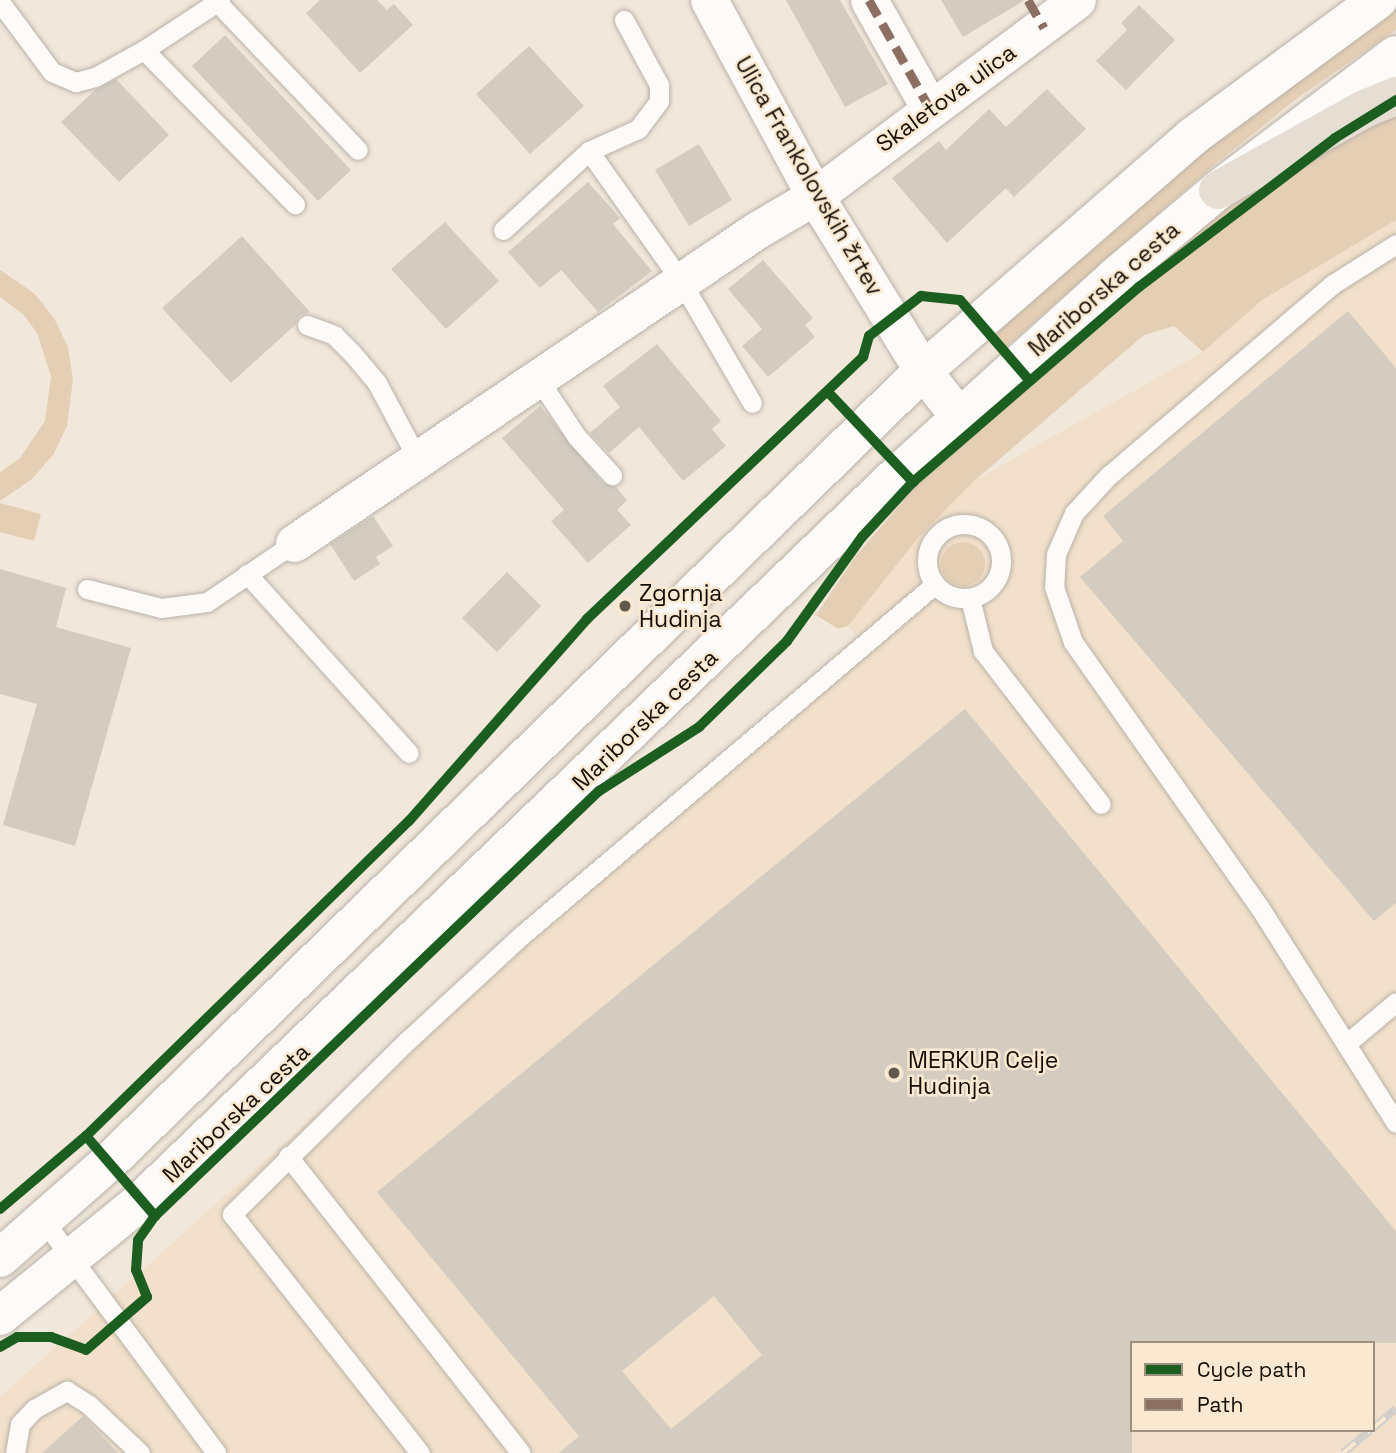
<!DOCTYPE html>
<html>
<head>
<meta charset="utf-8">
<style>
  body { margin:0 }
  #map { position:relative; width:1396px; height:1453px; overflow:hidden; background:#f1e7da; font-family:"Space Grotesk",sans-serif }
  div>[style] { position:absolute }
  [style*='--x'] { left:calc(var(--x)*1px); top:calc(var(--y)*1px); width:calc(var(--w)*1px); rotate:calc(var(--a)*1deg) }
  .built>* { inset:0; background:#f2e0ca }
  .green>* { inset:0; background:#e5cfb4 }
  .round { border-radius:50% }
  .building>* { inset:0; background:#d4ccc1 }
  .roads { filter:drop-shadow(0 0 2px #bab2a8) drop-shadow(0 0 2px #bab2a8) }
  .lane>* { height:19px; margin:-9.5px; padding:0 9.5px; transform-origin:9.5px; border-radius:9.5px; background:#fdfbf9 }
  .lane>.ring { margin:-9.5px; padding:0; box-sizing:content-box; background:none; border:19px solid #fdfbf9; border-radius:50% }
  .street>* { height:37px; margin:-18.5px; padding:0 18.5px; transform-origin:18.5px; border-radius:18.5px; background:#fdfbf9 }
  .secondary>* { height:38px; margin:-19px; padding:0 19px; transform-origin:19px; border-radius:19px; background:#fdfbf9 }
  .highway>* { height:38px; margin:-19px; padding:0 19px; transform-origin:19px; border-radius:19px; background:#e7ded3 }
  .rail>* { height:8px; margin-top:-4px; transform-origin:0; background:repeating-linear-gradient(90deg,#fbe8d0 0 16px,#d0ceca 0 32px); box-sizing:border-box; border-block:2px solid #d0ceca }
  .quiet>* { height:9px; margin-top:-4.5px; transform-origin:0; background:repeating-linear-gradient(90deg,#8d6e63 0 18px,transparent 0 27px) }
  .cycleway>* { height:10px; margin:-5px; padding:0 5px; transform-origin:5px; border-radius:5px; background:#1b5e20 }
  .dots>* { width:19px; height:19px; translate:-50% -50%; box-sizing:border-box; border:4px solid #fbe8d0; border-radius:50% }
  span { translate:-50% -50%; white-space:nowrap; text-align:center; line-height:1.15; -webkit-text-stroke:5px #fbe8d0; paint-order:stroke }
  .street-label { font-size:23px; color:#130d06 }
  .poi-label { font-size:23px; color:#130d06 }
  .left { translate:0 -50%; text-align:left }
  .legend { position:absolute; left:1130px; top:1341px; width:245px; height:91px; box-sizing:border-box; background:#fbe8d0; border:2px solid #9e907f; margin:0; padding:9px 12px; list-style:none; font-size:21px; color:#130d06 }
  .legend li { display:flex; align-items:center; gap:14px; height:35px }
  .legend b { width:35px; border:2px solid #9e907f }
</style>
</head>
<body>
<div id="map">
  <div class="built">
    <div style="clip-path:polygon(evenodd,1396px 220px,1396px 1453px,0 1453px,0 1397px,329px 1103px,405px 1029px,857px 637px,848px 626px,918px 538px,974px 481px,1203px 352px,1262px 300px,1396px 220px,1132px 1343px,1373px 1343px,1373px 1430px,1132px 1430px,1132px 1343px)"></div>
  </div>
  <div class="green">
    <div style="clip-path:polygon(1396px 8px,1396px 30px,1300px 96px,1214px 165px,1006px 347px,991px 333px,1202px 153px)"></div>
    <div style="clip-path:polygon(1396px 109px,1396px 220px,1262px 300px,1203px 352px,1174px 326px,1144px 335px,974px 481px,918px 538px,848px 626px,838px 629px,816px 615px,854px 558px,916px 486px,1134px 285px,1215px 215px)"></div>
    <div style="clip-path:polygon(0 270px,34px 293px,54px 318px,68px 347px,73px 379px,67px 426px,53px 455px,32px 479px,0 501px,0 472px,20px 458px,45px 421px,51px 376px,37px 333px,24px 315px,0 297px)"></div>
    <div style="clip-path:polygon(0 503px,41px 514px,34px 541px,0 532px)"></div>
    <div class="round" style="left:941px;top:542px;width:44px;height:44px"></div>
  </div>
  <div class="building">
    <div style="clip-path:polygon(320px 0,377px 0,387px 10px,394px 4px,413px 25px,360px 73px,306px 13px)"></div>
    <div style="clip-path:polygon(786px 0,840px 0,888px 84px,845px 107px)"></div>
    <div style="clip-path:polygon(941px 0,1025px 0,963px 37px)"></div>
    <div style="clip-path:polygon(1139px 5px,1175px 40px,1126px 90px,1096px 61px,1127px 30px,1121px 23px)"></div>
    <div style="clip-path:polygon(225px 35px,351px 170px,318px 201px,192px 66px)"></div>
    <div style="clip-path:polygon(529px 46px,584px 106px,530px 154px,476px 94px)"></div>
    <div style="clip-path:polygon(116px 79px,169px 135px,119px 182px,61px 122px,95px 90px)"></div>
    <div style="clip-path:polygon(1047px 89px,1086px 129px,1014px 197px,1006px 188px,947px 243px,892px 178px,939px 141px,946px 150px,989px 109px,1006px 127px)"></div>
    <div style="clip-path:polygon(699px 144px,732px 200px,689px 226px,655px 170px)"></div>
    <div style="clip-path:polygon(588px 182px,620px 218px,613px 224px,652px 271px,598px 312px,561px 270px,540px 288px,508px 252px)"></div>
    <div style="clip-path:polygon(445px 222px,499px 281px,446px 329px,391px 269px)"></div>
    <div style="clip-path:polygon(242px 236px,310px 312px,299px 316px,295px 325px,231px 383px,162px 308px)"></div>
    <div style="clip-path:polygon(763px 260px,813px 318px,805px 325px,815px 337px,768px 377px,742px 346px,762px 329px,728px 289px)"></div>
    <div style="clip-path:polygon(1348px 311px,1396px 368px,1396px 903px,1374px 921px,1080px 577px,1123px 541px,1103px 516px)"></div>
    <div style="clip-path:polygon(657px 344px,721px 421px,712px 429px,726px 446px,683px 481px,639px 427px,609px 453px,590px 433px,620px 407px,603px 386px)"></div>
    <div style="clip-path:polygon(540px 406px,603px 483px,616px 487px,627px 500px,617px 510px,631px 525px,588px 563px,551px 521px,564px 510px,502px 438px)"></div>
    <div style="clip-path:polygon(373px 516px,393px 546px,376px 557px,380px 564px,354px 581px,330px 544px)"></div>
    <div style="clip-path:polygon(0 569px,66px 588px,56px 627px,131px 648px,75px 846px,3px 825px,37px 704px,0 694px)"></div>
    <div style="clip-path:polygon(507px 572px,541px 606px,497px 652px,462px 618px)"></div>
    <div style="clip-path:polygon(evenodd,965px 709px,1396px 1231px,1396px 1343px,1132px 1343px,1132px 1453px,559px 1453px,579px 1436px,377px 1192px,965px 709px,714px 1296px,762px 1355px,671px 1429px,622px 1371px,714px 1296px)"></div>
    <div style="clip-path:polygon(83px 1416px,118px 1453px,42px 1453px)"></div>
  </div>
  <div class="roads">
    <div class="lane">
      <div style="--x:0;--y:2;--w:87;--a:53.4"></div>
      <div style="--x:52;--y:72;--w:26;--a:23"></div>
      <div style="--x:76;--y:82;--w:20;--a:-15"></div>
      <div style="--x:95;--y:77;--w:56;--a:-28.9"></div>
      <div style="--x:144;--y:50;--w:91;--a:-33.3"></div>
      <div style="--x:217;--y:2;--w:204;--a:46.4"></div>
      <div style="--x:144;--y:50;--w:216;--a:45.6"></div>
      <div style="--x:589;--y:151;--w:54;--a:-24.2"></div>
      <div style="--x:638;--y:129;--w:35;--a:-53"></div>
      <div style="--x:659;--y:101;--w:16;--a:-90"></div>
      <div style="--x:659;--y:85;--w:74;--a:-118.3"></div>
      <div style="--x:503;--y:230;--w:117;--a:-42.6"></div>
      <div style="--x:589;--y:151;--w:159;--a:54.7"></div>
      <div style="--x:681;--y:281;--w:141;--a:59.8"></div>
      <div style="--x:1396;--y:244;--w:75;--a:147.6"></div>
      <div style="--x:1333;--y:284;--w:294;--a:139.5"></div>
      <div style="--x:1109;--y:475;--w:52;--a:132.6"></div>
      <div style="--x:1074;--y:513;--w:45;--a:113.7"></div>
      <div style="--x:1056;--y:554;--w:33;--a:93"></div>
      <div style="--x:1054;--y:587;--w:58;--a:70.9"></div>
      <div style="--x:1073;--y:642;--w:325;--a:54.9"></div>
      <div style="--x:1260;--y:908;--w:254;--a:57.7"></div>
      <div style="--x:307;--y:325;--w:29;--a:20"></div>
      <div style="--x:334;--y:335;--w:25;--a:45"></div>
      <div style="--x:352;--y:353;--w:39;--a:50"></div>
      <div style="--x:377;--y:383;--w:85;--a:61.9"></div>
      <div style="--x:537;--y:377;--w:72;--a:56.3"></div>
      <div style="--x:577;--y:437;--w:52;--a:47.4"></div>
      <div class="ring" style="left:927px;top:524px;width:55px;height:55px"></div>
      <div style="--x:247;--y:574;--w:241;--a:47.9"></div>
      <div style="--x:87;--y:589;--w:76;--a:14.4"></div>
      <div style="--x:161;--y:608;--w:46;--a:-7.4"></div>
      <div style="--x:207;--y:602;--w:105;--a:-34.1"></div>
      <div style="--x:970;--y:598;--w:55;--a:76.2"></div>
      <div style="--x:983;--y:651;--w:193;--a:52.4"></div>
      <div style="--x:1346;--y:1044;--w:65;--a:-40"></div>
      <div style="--x:288;--y:1156;--w:377;--a:51.9"></div>
      <div style="--x:44;--y:1221;--w:289;--a:53.4"></div>
      <div style="--x:15;--y:1453;--w:29;--a:-80"></div>
      <div style="--x:20;--y:1424;--w:21;--a:-47"></div>
      <div style="--x:34;--y:1409;--w:38;--a:-29"></div>
      <div style="--x:67;--y:1391;--w:26;--a:32"></div>
      <div style="--x:89;--y:1405;--w:70;--a:43.3"></div>
      <div style="--x:420;--y:1453;--w:304;--a:-128.2"></div>
      <div style="--x:232;--y:1214;--w:246;--a:-44.7"></div>
      <div style="--x:407;--y:1041;--w:156;--a:-42.7"></div>
      <div style="--x:522;--y:935;--w:541;--a:-40.35"></div>
    </div>
    <div class="street">
      <div style="--x:709;--y:0;--w:223;--a:61.6"></div>
      <div style="--x:815;--y:196;--w:206;--a:58.3"></div>
      <div style="--x:923;--y:371;--w:60;--a:51.8"></div>
      <div style="--x:869;--y:0;--w:123;--a:60.7"></div>
      <div style="--x:294;--y:543;--w:559;--a:-34.06"></div>
      <div style="--x:757;--y:230;--w:67;--a:-30.4"></div>
      <div style="--x:815;--y:196;--w:327;--a:-36.8"></div>
    </div>
    <div class="secondary">
      <div style="--x:0;--y:1258;--w:145;--a:-41.4"></div>
      <div style="--x:109;--y:1162;--w:1135;--a:-44.18"></div>
      <div style="--x:923;--y:371;--w:357;--a:-41"></div>
      <div style="--x:1192;--y:137;--w:231;--a:-36.4"></div>
      <div style="--x:0;--y:1316;--w:182;--a:-39.2"></div>
      <div style="--x:141;--y:1201;--w:1052;--a:-43.84"></div>
      <div style="--x:900;--y:472;--w:292;--a:-42.2"></div>
      <div style="--x:1116;--y:276;--w:133;--a:-40.1"></div>
      <div style="--x:1218;--y:190;--w:223;--a:-37.2"></div>
    </div>
    <div class="highway">
      <div style="--x:1218;--y:190;--w:167;--a:-29"></div>
      <div style="--x:1364;--y:109;--w:35;--a:-22"></div>
    </div>
  </div>
  <div class="rail">
    <div style="--x:1373;--y:1428;--w:30;--a:-40"></div>
    <div style="--x:1343;--y:1453;--w:35;--a:-40"></div>
  </div>
  <div class="quiet">
    <div style="--x:869;--y:0;--w:123;--a:60.7"></div>
    <div style="--x:1028;--y:0;--w:32;--a:60"></div>
  </div>
  <div class="cycleway">
    <div style="--x:828;--y:392;--w:124;--a:46.6"></div>
    <div style="--x:86;--y:1136;--w:106;--a:49.2"></div>
    <div style="--x:0;--y:1209;--w:113;--a:-40.3"></div>
    <div style="--x:86;--y:1136;--w:451;--a:-44.3"></div>
    <div style="--x:409;--y:821;--w:269;--a:-48.6"></div>
    <div style="--x:587;--y:619;--w:381;--a:-43.5"></div>
    <div style="--x:863;--y:357;--w:22;--a:-74"></div>
    <div style="--x:869;--y:336;--w:66;--a:-37.6"></div>
    <div style="--x:921;--y:296;--w:39;--a:6"></div>
    <div style="--x:960;--y:300;--w:106;--a:49.2"></div>
    <div style="--x:0;--y:1347;--w:20;--a:-30"></div>
    <div style="--x:17;--y:1337;--w:34;--a:0"></div>
    <div style="--x:51;--y:1337;--w:37;--a:20"></div>
    <div style="--x:86;--y:1350;--w:81;--a:-41"></div>
    <div style="--x:147;--y:1297;--w:29;--a:-112"></div>
    <div style="--x:136;--y:1270;--w:30;--a:-86"></div>
    <div style="--x:138;--y:1240;--w:29;--a:-55"></div>
    <div style="--x:155;--y:1216;--w:615;--a:-43.75"></div>
    <div style="--x:599;--y:791;--w:119;--a:-32.6"></div>
    <div style="--x:699;--y:727;--w:123;--a:-44.3"></div>
    <div style="--x:787;--y:641;--w:128;--a:-54.2"></div>
    <div style="--x:862;--y:537;--w:75;--a:-47.2"></div>
    <div style="--x:913;--y:482;--w:298;--a:-40.8"></div>
    <div style="--x:1139;--y:287;--w:246;--a:-37.2"></div>
    <div style="--x:1335;--y:138;--w:72;--a:-31.9"></div>
  </div>
  <div class="dots">
    <div style="left:625px;top:606px;background:#615950"></div>
    <div style="left:894px;top:1073px;background:#615950"></div>
  </div>
  <div class="street-label">
    <span style="left:946px;top:98px;rotate:-36deg">Skaletova ulica</span>
    <span style="left:809px;top:176px;rotate:60deg">Ulica Frankolovskih žrtev</span>
    <span style="left:1104px;top:289px;rotate:-41deg">Mariborska cesta</span>
    <span style="left:645px;top:720px;rotate:-44deg">Mariborska cesta</span>
    <span style="left:236px;top:1113px;rotate:-43deg">Mariborska cesta</span>
  </div>
  <div class="poi-label">
    <span class="left" style="left:639px;top:606px">Zgornja<br>Hudinja</span>
    <span class="left" style="left:908px;top:1073px">MERKUR Celje<br>Hudinja</span>
  </div>
  <ul class="legend">
  <li><b style="height:9px;background:#1b5e20"></b>Cycle path</li>
  <li><b style="height:9px;background:#8d6e63"></b>Path</li>
  </ul>
</div>
</body>
</html>
